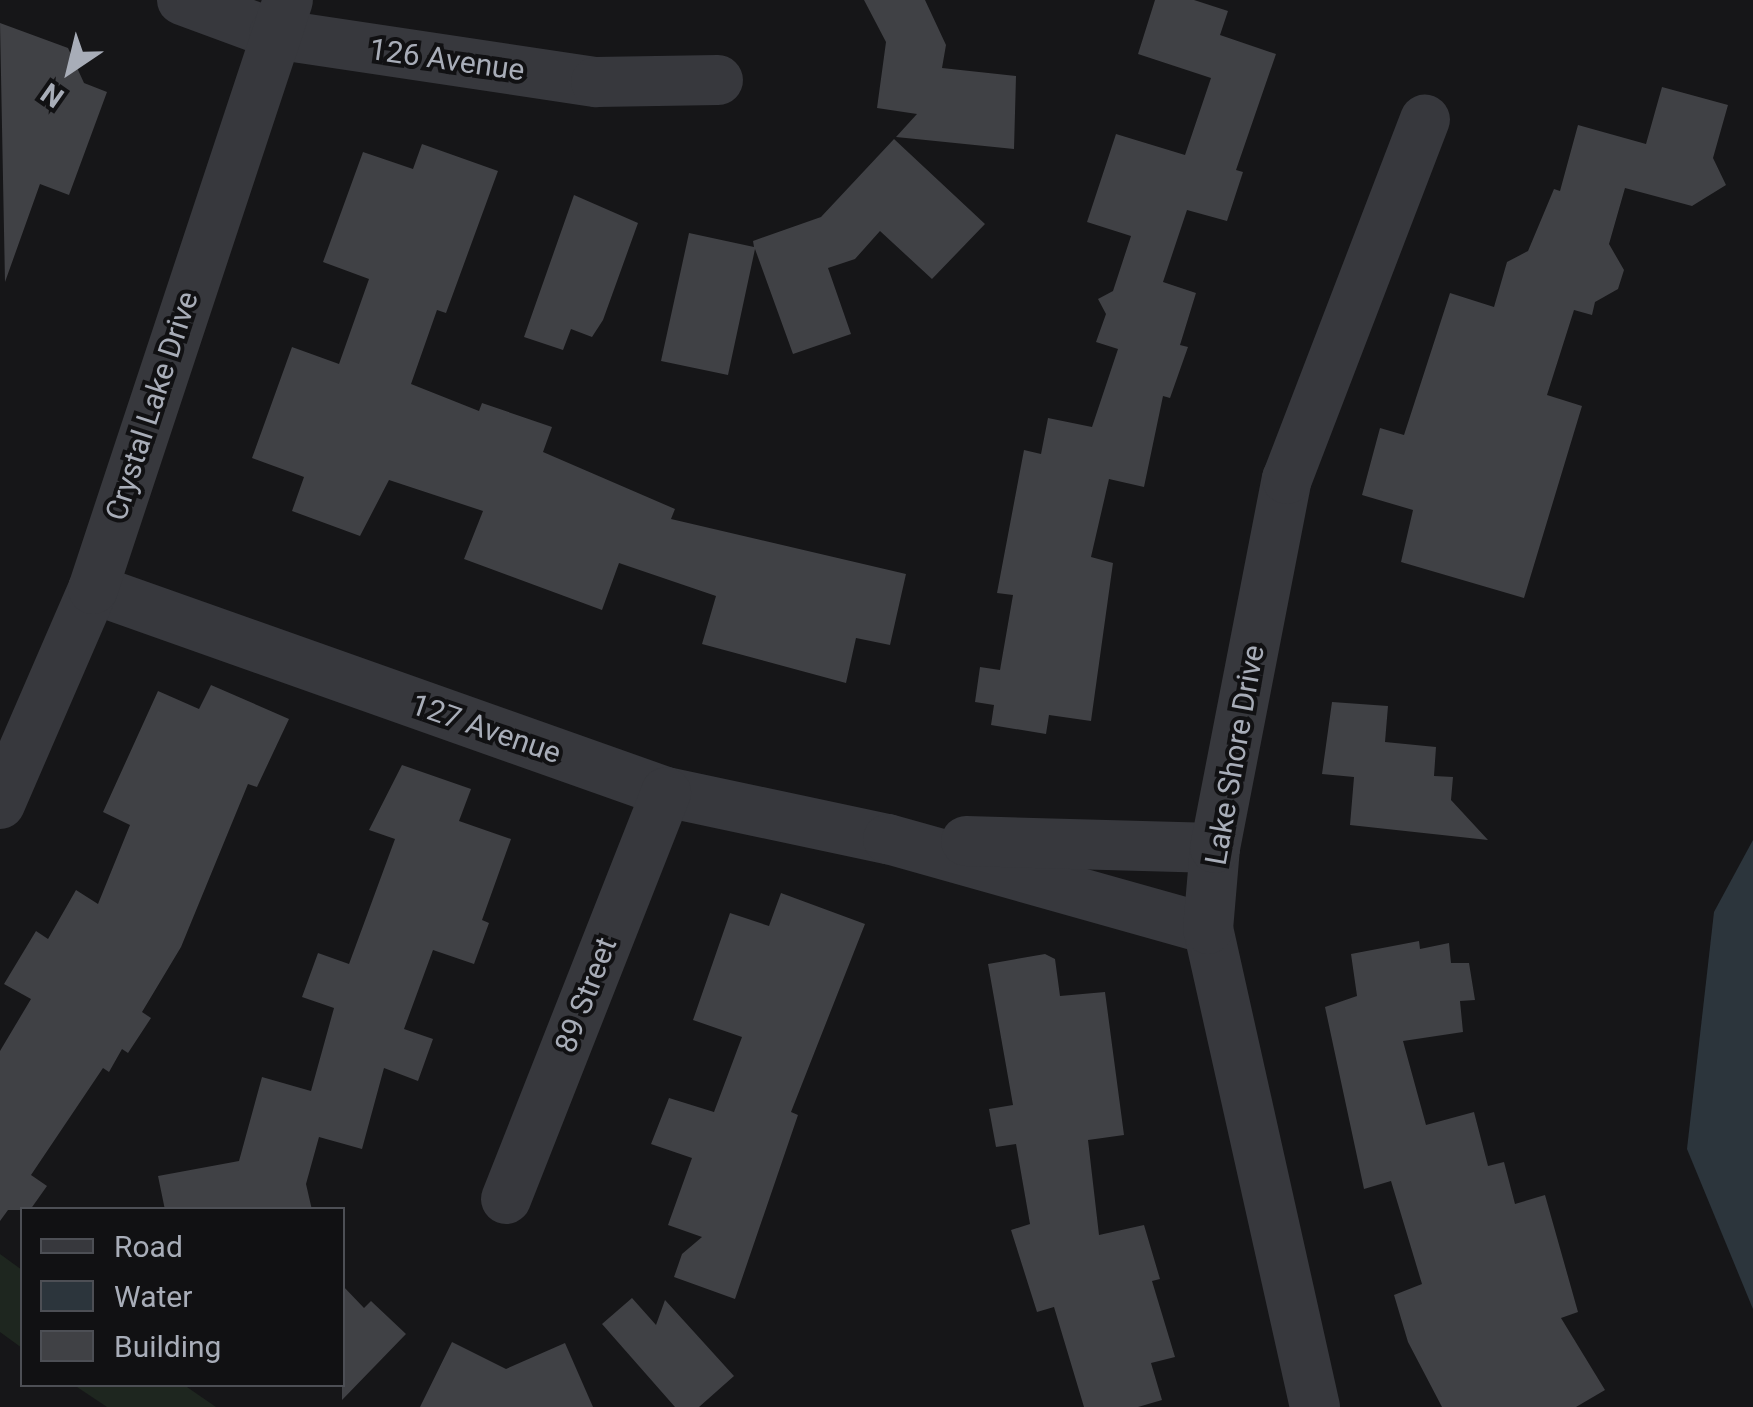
<!DOCTYPE html>
<html>
<head>
<meta charset="utf-8">
<style>
  body { margin:0 }
  #map { position:relative; width:1753px; height:1407px; overflow:hidden; background:#161618; font-family:Roboto,sans-serif }
  div>[style] { position:absolute }
  [style*='--x'] { left:calc(var(--x)*1px); top:calc(var(--y)*1px); width:calc(var(--w)*1px); rotate:calc(var(--a)*1deg) }
  .green>* { inset:0; background:#1e261f }
  .water>* { inset:0; background:#2c353c }
  .building>* { inset:0; background:#404145 }
  .minor>* { height:50px; margin:-25px; padding:0 25px; transform-origin:25px; border-radius:25px; background:#37383d }
  span { translate:-50% -50%; white-space:nowrap; text-align:center; line-height:1.15; -webkit-text-stroke:8px #111113; paint-order:stroke }
  .street-label { font-size:30px; color:#a8adb8 }
  .legend { position:absolute; left:20px; top:1207px; width:325px; height:180px; box-sizing:border-box; background:#111113; border:2px solid #4d4f55; margin:0; padding:12px 18px; list-style:none; font-size:30px; color:#a8adb8 }
  .legend li { display:flex; align-items:center; gap:20px; height:50px }
  .legend b { width:50px; border:2px solid #4d4f55 }
  .north { position:absolute; left:20px; top:20px; width:100px; height:100px; -webkit-text-stroke:8px #111113; paint-order:stroke; rotate:215deg; font-size:28px; font-weight:700; line-height:40px; text-align:center; color:#a8adb8 }
  .north::after { content:''; display:block; margin:auto; width:35px; height:45px; background:#a8adb8; clip-path:polygon(50% 0,100% 100%,50% 72%,0 100%) }
</style>
</head>
<body>
<div id="map">
  <div class="green">
    <div style="clip-path:polygon(0 1254px,22px 1270px,22px 1348px,0 1332px)"></div>
    <div style="clip-path:polygon(74px 1385px,184px 1385px,216px 1407px,107px 1407px)"></div>
  </div>
  <div class="water">
    <div style="clip-path:polygon(1753px 840px,1753px 1309px,1687px 1149px,1714px 912px)"></div>
  </div>
  <div class="building">
    <div style="clip-path:polygon(864px 0,925px 0,946px 45px,942px 68px,1016px 76px,1014px 149px,896px 137px,917px 114px,877px 108px,886px 42px)"></div>
    <div style="clip-path:polygon(1155px 0,1194px 0,1228px 11px,1220px 35px,1276px 54px,1236px 170px,1243px 172px,1227px 221px,1187px 210px,1163px 282px,1196px 293px,1180px 345px,1188px 347px,1170px 398px,1163px 396px,1144px 487px,1109px 479px,1091px 557px,1113px 563px,1091px 721px,1049px 715px,1046px 734px,991px 725px,994px 705px,975px 702px,980px 667px,1000px 670px,1013px 595px,997px 593px,1024px 450px,1041px 454px,1048px 418px,1092px 427px,1118px 349px,1096px 342px,1106px 314px,1098px 299px,1113px 291px,1131px 236px,1087px 222px,1116px 134px,1185px 155px,1211px 78px,1138px 54px)"></div>
    <div style="clip-path:polygon(0 23px,68px 48px,84px 83px,107px 92px,69px 195px,40px 184px,5px 282px)"></div>
    <div style="clip-path:polygon(1662px 87px,1728px 105px,1713px 158px,1726px 185px,1692px 206px,1625px 188px,1609px 244px,1624px 270px,1618px 289px,1595px 302px,1592px 315px,1574px 310px,1547px 395px,1582px 406px,1524px 598px,1401px 562px,1413px 510px,1362px 495px,1380px 428px,1404px 435px,1450px 293px,1494px 307px,1507px 262px,1528px 251px,1554px 189px,1560px 191px,1578px 125px,1646px 144px)"></div>
    <div style="clip-path:polygon(894px 139px,985px 224px,932px 279px,880px 231px,855px 259px,828px 268px,851px 334px,793px 354px,755px 249px,728px 375px,661px 361px,689px 233px,754px 247px,753px 241px,821px 217px)"></div>
    <div style="clip-path:polygon(422px 144px,498px 171px,446px 313px,437px 310px,411px 384px,479px 411px,482px 403px,552px 427px,543px 452px,675px 509px,671px 519px,906px 574px,890px 645px,856px 638px,846px 683px,702px 644px,716px 596px,619px 563px,602px 610px,464px 559px,483px 511px,389px 480px,360px 536px,292px 511px,304px 477px,252px 458px,292px 347px,339px 364px,369px 279px,323px 262px,363px 152px,413px 169px)"></div>
    <div style="clip-path:polygon(574px 195px,638px 223px,603px 320px,592px 337px,571px 329px,563px 350px,524px 337px)"></div>
    <div style="clip-path:polygon(211px 685px,289px 719px,257px 787px,248px 784px,181px 947px,142px 1012px,151px 1018px,128px 1053px,122px 1049px,109px 1072px,103px 1068px,31px 1175px,47px 1186px,30px 1210px,8px 1210px,0 1221px,0 1051px,31px 999px,4px 984px,36px 931px,48px 939px,76px 890px,98px 904px,130px 825px,103px 812px,158px 691px,199px 709px)"></div>
    <div style="clip-path:polygon(1332px 702px,1388px 706px,1385px 742px,1436px 747px,1434px 776px,1453px 777px,1451px 800px,1488px 840px,1350px 825px,1354px 777px,1322px 774px)"></div>
    <div style="clip-path:polygon(402px 765px,471px 789px,459px 821px,511px 839px,482px 920px,489px 923px,474px 964px,433px 950px,404px 1029px,433px 1039px,418px 1081px,384px 1068px,362px 1149px,319px 1137px,306px 1184px,312px 1210px,165px 1210px,158px 1176px,239px 1161px,262px 1077px,311px 1091px,334px 1008px,302px 997px,318px 953px,349px 964px,395px 839px,369px 830px)"></div>
    <div style="clip-path:polygon(781px 893px,865px 924px,791px 1112px,798px 1115px,735px 1299px,674px 1277px,682px 1254px,702px 1237px,668px 1225px,692px 1158px,651px 1144px,669px 1098px,714px 1112px,742px 1037px,693px 1020px,730px 913px,769px 926px)"></div>
    <div style="clip-path:polygon(1419px 941px,1420px 949px,1449px 943px,1451px 963px,1469px 963px,1475px 1000px,1460px 1001px,1463px 1032px,1403px 1041px,1426px 1125px,1474px 1112px,1488px 1166px,1504px 1162px,1515px 1204px,1545px 1195px,1578px 1312px,1561px 1318px,1605px 1390px,1576px 1407px,1442px 1407px,1408px 1342px,1394px 1295px,1422px 1284px,1391px 1181px,1364px 1189px,1325px 1007px,1357px 996px,1351px 954px)"></div>
    <div style="clip-path:polygon(1045px 954px,1055px 959px,1060px 996px,1105px 992px,1124px 1135px,1088px 1140px,1099px 1235px,1144px 1225px,1160px 1279px,1152px 1281px,1175px 1357px,1151px 1363px,1162px 1400px,1138px 1407px,1084px 1407px,1054px 1307px,1037px 1312px,1011px 1230px,1030px 1224px,1016px 1144px,996px 1147px,989px 1109px,1013px 1105px,988px 964px)"></div>
    <div style="clip-path:polygon(342px 1285px,364px 1308px,371px 1301px,406px 1334px,342px 1400px)"></div>
    <div style="clip-path:polygon(632px 1298px,656px 1325px,665px 1300px,734px 1376px,699px 1407px,675px 1407px,602px 1324px)"></div>
    <div style="clip-path:polygon(452px 1342px,506px 1369px,565px 1343px,593px 1407px,420px 1407px)"></div>
  </div>
  <div class="minor">
    <div style="--x:182;--y:0;--w:98;--a:20.3"></div>
    <div style="--x:274;--y:34;--w:326;--a:8.5"></div>
    <div style="--x:596;--y:82;--w:122;--a:-0.9"></div>
    <div style="--x:93;--y:589;--w:608;--a:19.51"></div>
    <div style="--x:666;--y:792;--w:227;--a:12"></div>
    <div style="--x:888;--y:839;--w:332;--a:15.7"></div>
    <div style="--x:0;--y:804;--w:234;--a:-66.6"></div>
    <div style="--x:93;--y:589;--w:620;--a:-71.68"></div>
    <div style="--x:966;--y:841;--w:249;--a:1.6"></div>
    <div style="--x:506;--y:1199;--w:437;--a:-68.5"></div>
    <div style="--x:1315;--y:1407;--w:490;--a:-102.6"></div>
    <div style="--x:1208;--y:929;--w:81;--a:-85.1"></div>
    <div style="--x:1215;--y:848;--w:376;--a:-79"></div>
    <div style="--x:1287;--y:479;--w:385;--a:-69"></div>
  </div>
  <div class="street-label">
    <span style="left:447px;top:60px;rotate:8deg">126 Avenue</span>
    <span style="left:152px;top:406px;rotate:-72deg">Crystal Lake Drive</span>
    <span style="left:486px;top:729px;rotate:19deg">127 Avenue</span>
    <span style="left:1235px;top:755px;rotate:-80deg">Lake Shore Drive</span>
    <span style="left:586px;top:995px;rotate:-69deg">89 Street</span>
  </div>
  <ul class="legend">
  <li><b style="height:12px;background:#37383d"></b>Road</li>
  <li><b style="height:28px;background:#2c353c"></b>Water</li>
  <li><b style="height:28px;background:#404145"></b>Building</li>
  </ul>
  <div class="north">N</div>
</div>
</body>
</html>
